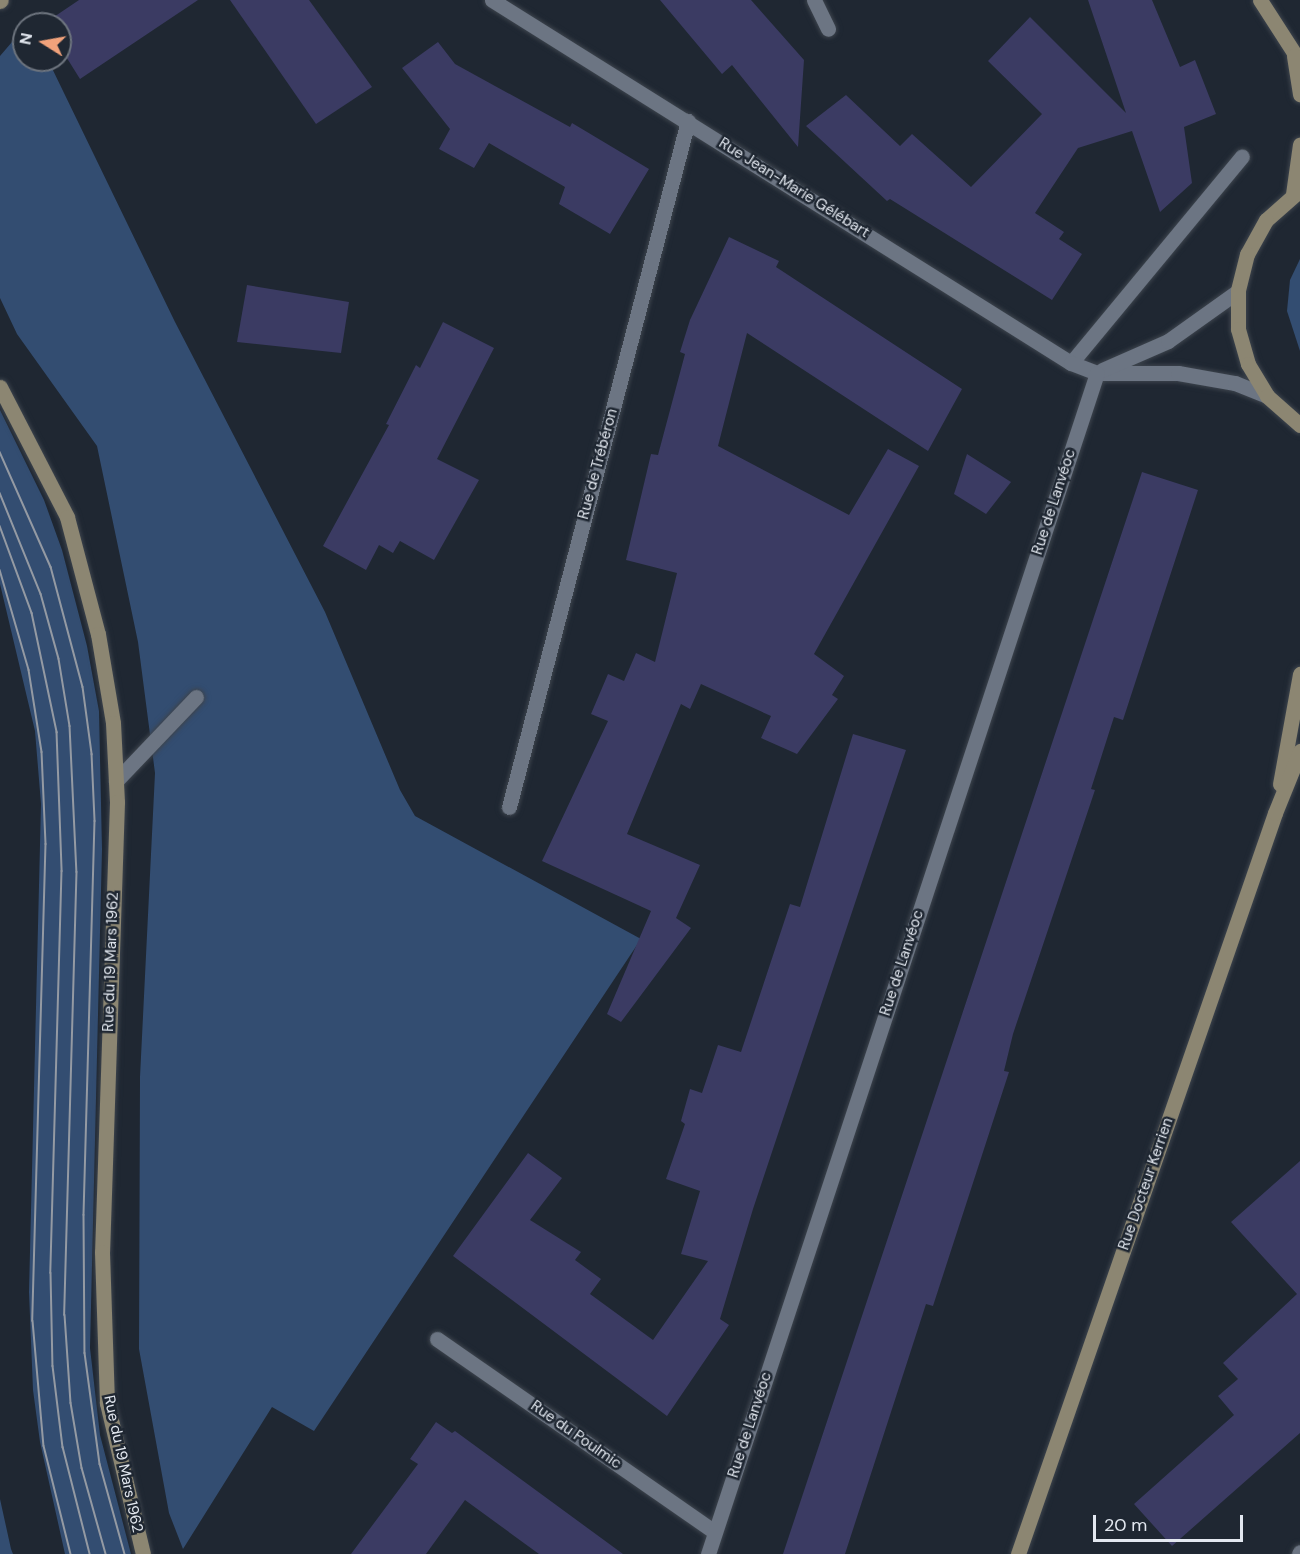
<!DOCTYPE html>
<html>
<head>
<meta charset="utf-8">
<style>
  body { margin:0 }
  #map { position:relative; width:1300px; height:1554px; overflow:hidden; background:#1f2732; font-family:"DM Sans",sans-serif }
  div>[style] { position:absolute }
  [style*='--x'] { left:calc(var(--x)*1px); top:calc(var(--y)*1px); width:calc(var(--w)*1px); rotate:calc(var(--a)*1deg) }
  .green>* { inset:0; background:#334d71 }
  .building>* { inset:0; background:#3b3b63 }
  .roads { filter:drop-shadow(0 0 2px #3d444d) drop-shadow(0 0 2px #3d444d) }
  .lane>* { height:15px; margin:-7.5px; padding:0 7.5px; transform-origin:7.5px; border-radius:7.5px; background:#6c7583 }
  .street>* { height:15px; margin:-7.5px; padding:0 7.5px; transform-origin:7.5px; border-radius:7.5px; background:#6c7583 }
  .secondary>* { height:15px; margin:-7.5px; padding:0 7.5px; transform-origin:7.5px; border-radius:7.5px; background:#8c8672 }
  .tram>* { height:1.5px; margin:-0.75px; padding:0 0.75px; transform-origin:0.75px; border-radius:0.75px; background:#949aa3 }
  span { translate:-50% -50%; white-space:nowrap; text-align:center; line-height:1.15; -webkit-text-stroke:5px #1f2732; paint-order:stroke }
  .street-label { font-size:15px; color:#e3e8f0 }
  .north { position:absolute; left:12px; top:12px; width:60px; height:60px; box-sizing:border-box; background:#1f2732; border:2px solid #6d747e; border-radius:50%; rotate:281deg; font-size:16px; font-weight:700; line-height:24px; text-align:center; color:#e3e8f0 }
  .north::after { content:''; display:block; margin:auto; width:21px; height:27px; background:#f1a27b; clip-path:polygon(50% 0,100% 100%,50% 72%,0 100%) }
  .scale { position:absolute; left:1093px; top:1515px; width:150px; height:27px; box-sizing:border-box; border:3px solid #e3e8f0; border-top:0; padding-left:8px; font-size:18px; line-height:21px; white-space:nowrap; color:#e3e8f0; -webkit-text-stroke:4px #1f2732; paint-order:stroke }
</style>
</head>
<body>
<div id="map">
  <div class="green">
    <div style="clip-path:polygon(24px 28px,24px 60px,48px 60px,175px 322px,325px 612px,400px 790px,415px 816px,641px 939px,314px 1431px,272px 1407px,183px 1549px,169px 1513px,139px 1349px,140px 1077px,155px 773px,138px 642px,97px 446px,17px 334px,0 298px,0 56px)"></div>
    <div style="clip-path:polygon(1300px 259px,1300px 351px,1287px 311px,1290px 280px)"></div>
    <div style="clip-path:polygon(0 410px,44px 500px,62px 550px,87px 646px,99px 711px,102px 849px,90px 1348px,100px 1435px,131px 1554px,65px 1554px,40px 1442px,33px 1390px,29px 1292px,41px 804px,35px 731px,0 584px)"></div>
    <div style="clip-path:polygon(0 1499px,11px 1549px,13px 1554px,0 1554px)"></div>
  </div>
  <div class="building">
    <div style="clip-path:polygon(79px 0,198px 0,80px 79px,60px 47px,60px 24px,45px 23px)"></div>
    <div style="clip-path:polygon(230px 0,309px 0,372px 87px,316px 124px)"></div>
    <div style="clip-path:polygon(660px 0,751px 0,804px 60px,798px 147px,732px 65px,722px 74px)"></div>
    <div style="clip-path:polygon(1088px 0,1152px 0,1180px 67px,1195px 60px,1216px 114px,1184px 127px,1192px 183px,1160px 212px,1132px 131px,1078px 148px,1035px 213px,1064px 232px,1059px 239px,1082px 254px,1052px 300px,890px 199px,887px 201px,806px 126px,846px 95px,900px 146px,912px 134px,971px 187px,1042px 114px,988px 61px,1030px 17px,1126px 113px)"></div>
    <div style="clip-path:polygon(438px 42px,455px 64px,570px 127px,572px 123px,649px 169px,610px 234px,559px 204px,565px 187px,489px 143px,474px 168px,439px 149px,450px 129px,402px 68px)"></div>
    <div style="clip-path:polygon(729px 237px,779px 261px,776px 267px,962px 389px,928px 451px,747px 333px,718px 446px,849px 515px,888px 449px,919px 466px,814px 654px,844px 676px,832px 695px,838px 699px,797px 754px,761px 738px,771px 716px,701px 684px,690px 709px,681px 704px,627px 834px,700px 865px,676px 918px,691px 928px,621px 1022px,607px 1014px,651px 911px,542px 861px,608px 721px,591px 714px,608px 674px,624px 681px,636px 653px,655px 662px,677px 573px,626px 560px,651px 454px,658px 455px,685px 354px,680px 352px,690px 320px)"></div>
    <div style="clip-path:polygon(247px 285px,349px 302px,341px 353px,237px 342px)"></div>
    <div style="clip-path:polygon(443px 322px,494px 348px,437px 459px,479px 480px,434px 560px,400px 541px,393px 553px,379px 545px,366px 570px,323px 546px,389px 425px,386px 424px,416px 365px,420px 368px)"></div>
    <div style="clip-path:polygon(967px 454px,1011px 482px,986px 514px,954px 494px)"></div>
    <div style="clip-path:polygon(1142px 472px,1198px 490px,1123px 720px,1114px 717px,1091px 789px,1095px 790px,1013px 1034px,1004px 1071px,1009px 1072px,933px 1306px,926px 1304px,845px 1554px,783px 1554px)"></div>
    <div style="clip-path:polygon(853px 734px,906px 750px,753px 1209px,720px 1319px,729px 1325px,667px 1416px,453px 1256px,528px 1153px,562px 1178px,530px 1220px,581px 1252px,575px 1260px,601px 1279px,590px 1294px,653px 1340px,708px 1261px,681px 1254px,700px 1191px,666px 1179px,685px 1124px,681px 1121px,690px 1089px,702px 1093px,718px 1045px,741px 1052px,790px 904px,800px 907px)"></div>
    <div style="clip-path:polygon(1300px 1161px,1300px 1433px,1172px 1546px,1134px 1504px,1234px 1415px,1218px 1396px,1238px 1379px,1223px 1363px,1297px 1294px,1231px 1222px)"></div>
    <div style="clip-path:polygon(436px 1422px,452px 1433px,455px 1431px,623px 1554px,539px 1554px,465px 1500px,426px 1554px,351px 1554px,418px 1464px,410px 1459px)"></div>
  </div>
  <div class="roads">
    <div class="lane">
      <div style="--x:1071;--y:363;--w:268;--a:-50.4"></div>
    </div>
    <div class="street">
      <div style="--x:492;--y:0;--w:683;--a:32.09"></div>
      <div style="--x:1071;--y:363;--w:28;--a:21"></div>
      <div style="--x:1097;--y:373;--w:81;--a:0"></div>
      <div style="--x:1178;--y:373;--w:58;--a:10"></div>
      <div style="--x:1235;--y:383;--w:35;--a:22"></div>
      <div style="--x:814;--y:0;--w:32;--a:64"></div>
      <div style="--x:1102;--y:370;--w:72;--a:-23.7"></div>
      <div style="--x:1168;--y:341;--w:86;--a:-35.5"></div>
      <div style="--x:116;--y:781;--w:116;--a:-46.4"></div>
      <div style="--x:509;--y:807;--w:709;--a:-75.38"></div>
      <div style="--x:437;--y:1339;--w:338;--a:34.8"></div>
      <div style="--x:708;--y:1554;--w:1243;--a:-71.77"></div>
      <div style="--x:1299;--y:1554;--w:2;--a:-63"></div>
    </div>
    <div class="secondary">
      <div style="--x:1260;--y:0;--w:74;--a:57.2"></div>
      <div style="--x:0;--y:1;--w:1;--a:-45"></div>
      <div style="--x:1294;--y:56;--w:39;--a:81"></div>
      <div style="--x:1300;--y:190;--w:45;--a:138.6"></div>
      <div style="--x:1266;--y:220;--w:39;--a:119"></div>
      <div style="--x:1247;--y:254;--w:38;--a:104"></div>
      <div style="--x:1238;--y:291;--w:38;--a:90"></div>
      <div style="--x:1238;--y:329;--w:36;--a:74"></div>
      <div style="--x:1248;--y:364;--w:37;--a:59"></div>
      <div style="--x:1267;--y:396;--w:44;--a:41.3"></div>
      <div style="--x:1293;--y:194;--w:50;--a:-82"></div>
      <div style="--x:0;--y:387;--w:146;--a:62.7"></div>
      <div style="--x:67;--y:517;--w:121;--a:75.2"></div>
      <div style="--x:98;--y:634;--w:90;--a:80.4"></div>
      <div style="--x:113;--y:723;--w:79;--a:87.1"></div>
      <div style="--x:117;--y:802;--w:450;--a:91.9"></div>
      <div style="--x:102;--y:1252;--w:151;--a:88.1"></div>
      <div style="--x:107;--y:1403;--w:155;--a:76.6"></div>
      <div style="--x:1280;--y:784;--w:112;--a:-79.7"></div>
      <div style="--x:1018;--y:1554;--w:784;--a:-70.87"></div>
      <div style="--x:1275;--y:813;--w:67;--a:-68"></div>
    </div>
  </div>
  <div class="tram">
    <div style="--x:0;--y:452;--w:126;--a:66.1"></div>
    <div style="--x:51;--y:567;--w:124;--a:75.1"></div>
    <div style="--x:83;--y:687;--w:68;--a:82.3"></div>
    <div style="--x:92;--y:754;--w:67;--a:87.4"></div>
    <div style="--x:95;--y:821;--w:394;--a:91.6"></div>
    <div style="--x:84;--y:1215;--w:138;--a:89.6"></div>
    <div style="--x:85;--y:1353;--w:112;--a:82.3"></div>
    <div style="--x:100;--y:1464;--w:93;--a:74.5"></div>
    <div style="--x:0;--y:493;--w:109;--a:67.9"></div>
    <div style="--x:41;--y:594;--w:67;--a:74.5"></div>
    <div style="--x:59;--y:659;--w:68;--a:80.7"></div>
    <div style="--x:70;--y:726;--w:146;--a:87.3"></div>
    <div style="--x:77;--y:872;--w:443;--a:91.6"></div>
    <div style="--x:65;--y:1315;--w:88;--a:86.1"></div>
    <div style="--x:71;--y:1403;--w:66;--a:80.4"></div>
    <div style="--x:82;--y:1468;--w:89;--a:74.4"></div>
    <div style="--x:0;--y:526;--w:93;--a:69.8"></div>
    <div style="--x:32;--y:613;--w:122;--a:78.1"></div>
    <div style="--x:57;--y:732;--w:139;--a:87.9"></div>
    <div style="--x:62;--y:871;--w:402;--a:91.6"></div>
    <div style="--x:51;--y:1273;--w:93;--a:88.8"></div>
    <div style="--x:53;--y:1366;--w:82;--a:83"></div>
    <div style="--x:63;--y:1447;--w:110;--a:75.8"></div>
    <div style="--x:0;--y:570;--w:104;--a:73.8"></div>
    <div style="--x:29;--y:670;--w:83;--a:81"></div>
    <div style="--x:42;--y:752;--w:92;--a:87.5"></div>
    <div style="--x:46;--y:844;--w:477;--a:91.6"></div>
    <div style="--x:33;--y:1321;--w:125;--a:85"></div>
    <div style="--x:44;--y:1446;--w:111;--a:76"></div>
  </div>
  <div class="street-label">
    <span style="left:794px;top:188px;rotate:32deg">Rue Jean-Marie Gélébart</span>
    <span style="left:598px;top:464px;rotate:-75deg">Rue de Trébéron</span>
    <span style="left:1054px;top:502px;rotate:-72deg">Rue de Lanvéoc</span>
    <span style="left:111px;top:962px;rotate:-88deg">Rue du 19 Mars 1962</span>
    <span style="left:902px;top:963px;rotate:-72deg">Rue de Lanvéoc</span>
    <span style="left:1146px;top:1184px;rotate:-71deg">Rue Docteur Kerrien</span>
    <span style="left:750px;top:1425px;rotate:-72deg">Rue de Lanvéoc</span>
    <span style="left:576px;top:1435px;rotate:35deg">Rue du Poulmic</span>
    <span style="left:123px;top:1464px;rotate:78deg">Rue du 19 Mars 1962</span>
  </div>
  <div class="north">N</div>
  <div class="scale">20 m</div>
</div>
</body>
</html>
